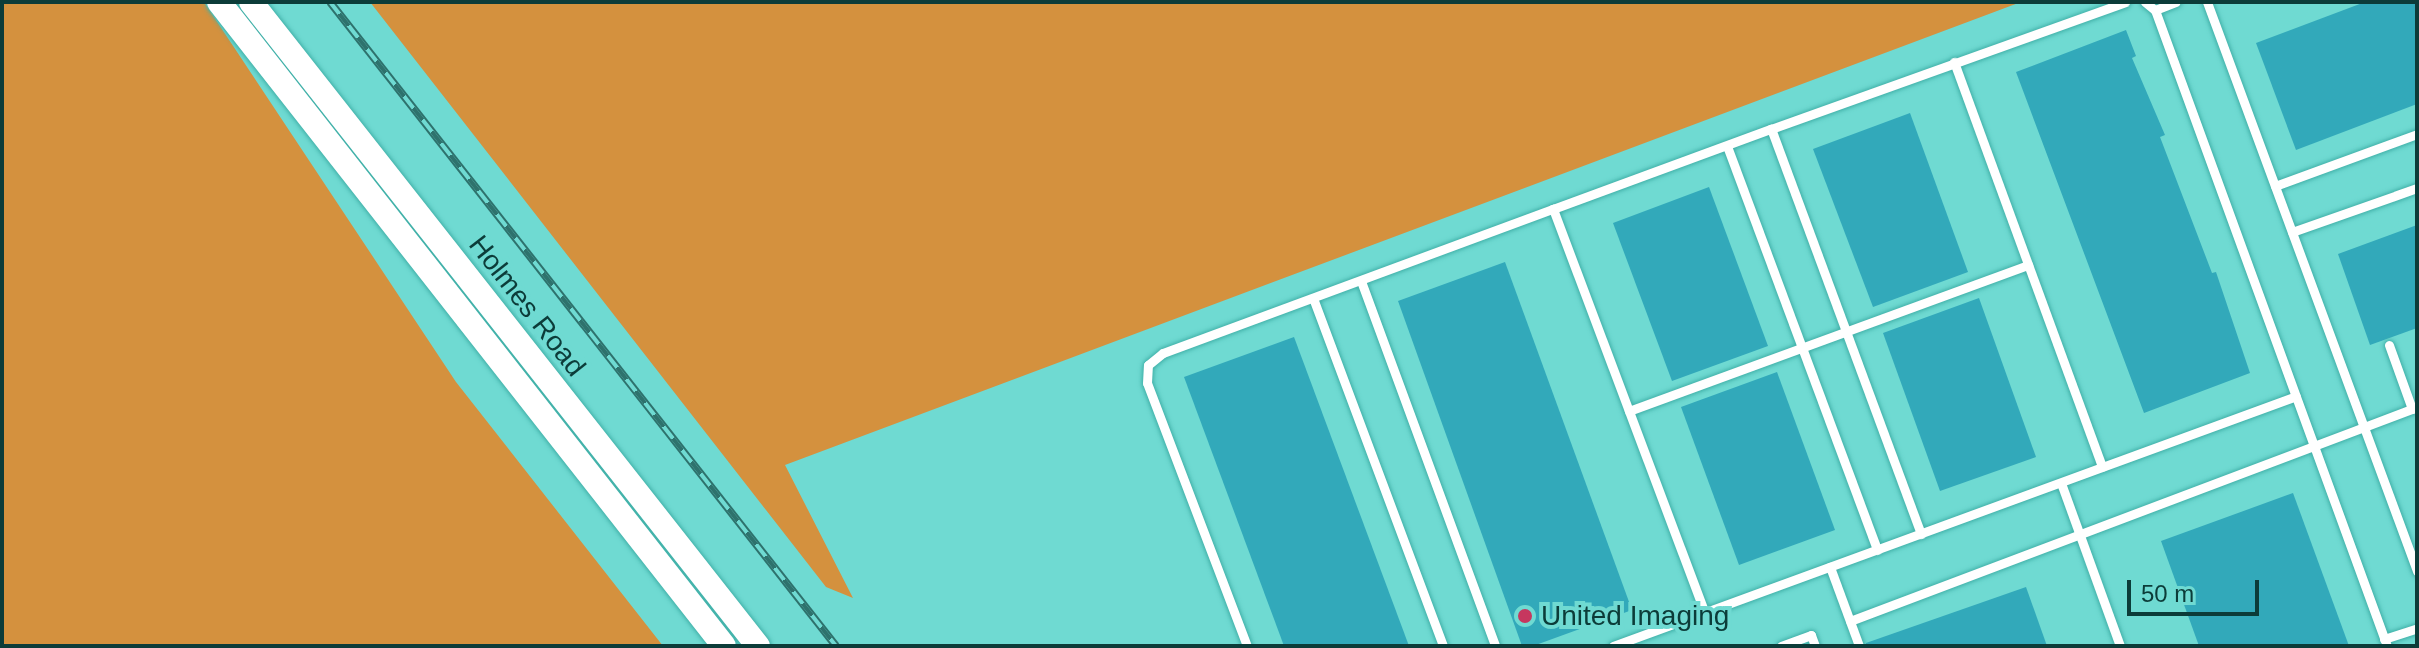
<!DOCTYPE html>
<html>
<head>
<meta charset="utf-8">
<style>
  body { margin:0 }
  #map { position:relative; width:2419px; height:648px; overflow:hidden; background:#6fdad2; font-family:Helvetica,sans-serif }
  div>[style] { position:absolute }
  [style*='--x'] { left:calc(var(--x)*1px); top:calc(var(--y)*1px); width:calc(var(--w)*1px); rotate:calc(var(--a)*1deg) }
  .green>* { inset:0; background:#d4913e }
  .building>* { inset:0; background:#32a9ba }
  .roads { filter:drop-shadow(0 0 2px #41b0a8) drop-shadow(0 0 2px #41b0a8) }
  .service>* { height:9px; margin:-4.5px; padding:0 4.5px; transform-origin:4.5px; border-radius:4.5px; background:#fff }
  .secondary>* { height:24px; margin:-12px; padding:0 12px; transform-origin:12px; border-radius:12px; background:#fff }
  .rail>* { height:8px; margin-top:-4px; transform-origin:0; background:repeating-linear-gradient(90deg,#6fdad2 0 15px,#2e726d 0 30px); box-sizing:border-box; border-block:2px solid #2e726d }
  .dots>* { width:22px; height:22px; translate:-50% -50%; box-sizing:border-box; border:4px solid #6fdad2; border-radius:50% }
  span { translate:-50% -50%; white-space:nowrap; text-align:center; line-height:1.15; -webkit-text-stroke:8px #6fdad2; paint-order:stroke }
  .street-label { font-size:28px; color:#0c3c39 }
  .poi-label { font-size:28px; color:#0c3c39 }
  .left { translate:0 -50%; text-align:left }
  .frame { position:absolute; inset:0; border:4px solid #0c3c39; pointer-events:none }
  .scale { position:absolute; left:2127px; top:580px; width:132px; height:36px; box-sizing:border-box; border:4px solid #0c3c39; border-top:0; padding-left:10px; font-size:24px; line-height:28px; white-space:nowrap; color:#0c3c39; -webkit-text-stroke:6px #6fdad2; paint-order:stroke }
</style>
</head>
<body>
<div id="map">
  <div class="green">
    <div style="clip-path:polygon(2px 2px,204px 2px,456px 382px,663px 646px,2px 646px)"></div>
    <div style="clip-path:polygon(370px 2px,2021px 2px,785px 465px,853px 598px,826px 587px)"></div>
  </div>
  <div class="building">
    <div style="clip-path:polygon(2365px 2px,2417px 2px,2417px 104px,2296px 150px,2256px 43px)"></div>
    <div style="clip-path:polygon(2126px 30px,2136px 56px,2132px 58px,2165px 135px,2160px 137px,2212px 273px,2216px 272px,2250px 373px,2144px 413px,2016px 72px)"></div>
    <div style="clip-path:polygon(1910px 113px,1968px 272px,1873px 307px,1813px 149px)"></div>
    <div style="clip-path:polygon(1709px 187px,1768px 346px,1672px 381px,1613px 223px)"></div>
    <div style="clip-path:polygon(2417px 225px,2417px 328px,2370px 345px,2338px 254px)"></div>
    <div style="clip-path:polygon(1505px 262px,1632px 610px,1533px 646px,1522px 646px,1398px 301px)"></div>
    <div style="clip-path:polygon(1979px 298px,2036px 457px,1940px 491px,1883px 333px)"></div>
    <div style="clip-path:polygon(1294px 337px,1409px 646px,1284px 646px,1184px 377px)"></div>
    <div style="clip-path:polygon(1777px 372px,1835px 530px,1739px 565px,1681px 407px)"></div>
    <div style="clip-path:polygon(2293px 493px,2349px 646px,2199px 646px,2161px 541px)"></div>
    <div style="clip-path:polygon(2026px 587px,2047px 646px,1866px 646px,1866px 643px)"></div>
  </div>
  <div class="roads">
    <div class="service">
      <div style="--x:2145;--y:2;--w:13;--a:39"></div>
      <div style="--x:2155;--y:10;--w:677;--a:69.96"></div>
      <div style="--x:2207;--y:2;--w:607;--a:69.74"></div>
      <div style="--x:2155;--y:10;--w:22;--a:-21"></div>
      <div style="--x:1954;--y:62;--w:431;--a:69.9"></div>
      <div style="--x:1727;--y:146;--w:431;--a:69.6"></div>
      <div style="--x:2275;--y:186;--w:151;--a:-20.1"></div>
      <div style="--x:1553;--y:209;--w:232;--a:-20.2"></div>
      <div style="--x:2292;--y:232;--w:133;--a:-19.4"></div>
      <div style="--x:1361;--y:281;--w:389;--a:69.8"></div>
      <div style="--x:1313;--y:298;--w:371;--a:69.5"></div>
      <div style="--x:2389;--y:345;--w:68;--a:70.2"></div>
      <div style="--x:1629;--y:411;--w:425;--a:-20.1"></div>
      <div style="--x:2061;--y:483;--w:173;--a:70.1"></div>
      <div style="--x:1921;--y:534;--w:432;--a:-110.3"></div>
      <div style="--x:1771;--y:129;--w:376;--a:-19.7"></div>
      <div style="--x:1830;--y:567;--w:84;--a:69.8"></div>
      <div style="--x:1850;--y:621;--w:606;--a:-20.68"></div>
      <div style="--x:2384;--y:639;--w:35;--a:-18"></div>
      <div style="--x:1247;--y:646;--w:281;--a:-110.8"></div>
      <div style="--x:1147;--y:383;--w:18;--a:-87"></div>
      <div style="--x:1148;--y:365;--w:19;--a:-39"></div>
      <div style="--x:1163;--y:353;--w:416;--a:-20.3"></div>
      <div style="--x:1553;--y:209;--w:432;--a:69.4"></div>
      <div style="--x:1613;--y:646;--w:727;--a:-20.1"></div>
      <div style="--x:1781;--y:646;--w:32;--a:-20"></div>
      <div style="--x:1811;--y:635;--w:12;--a:70"></div>
    </div>
    <div class="secondary">
      <div style="--x:219;--y:2;--w:818;--a:51.9"></div>
      <div style="--x:251;--y:2;--w:820;--a:51.79"></div>
    </div>
  </div>
  <div class="rail">
    <div style="--x:330;--y:2;--w:819;--a:51.84"></div>
  </div>
  <div class="dots">
    <div style="left:1525px;top:616px;background:#c6375f"></div>
  </div>
  <div class="street-label">
    <span style="left:527px;top:306px;rotate:52deg">Holmes Road</span>
  </div>
  <div class="poi-label">
    <span class="left" style="left:1541px;top:616px">United Imaging</span>
  </div>
  <div class="frame"></div>
  <div class="scale">50 m</div>
</div>
</body>
</html>
